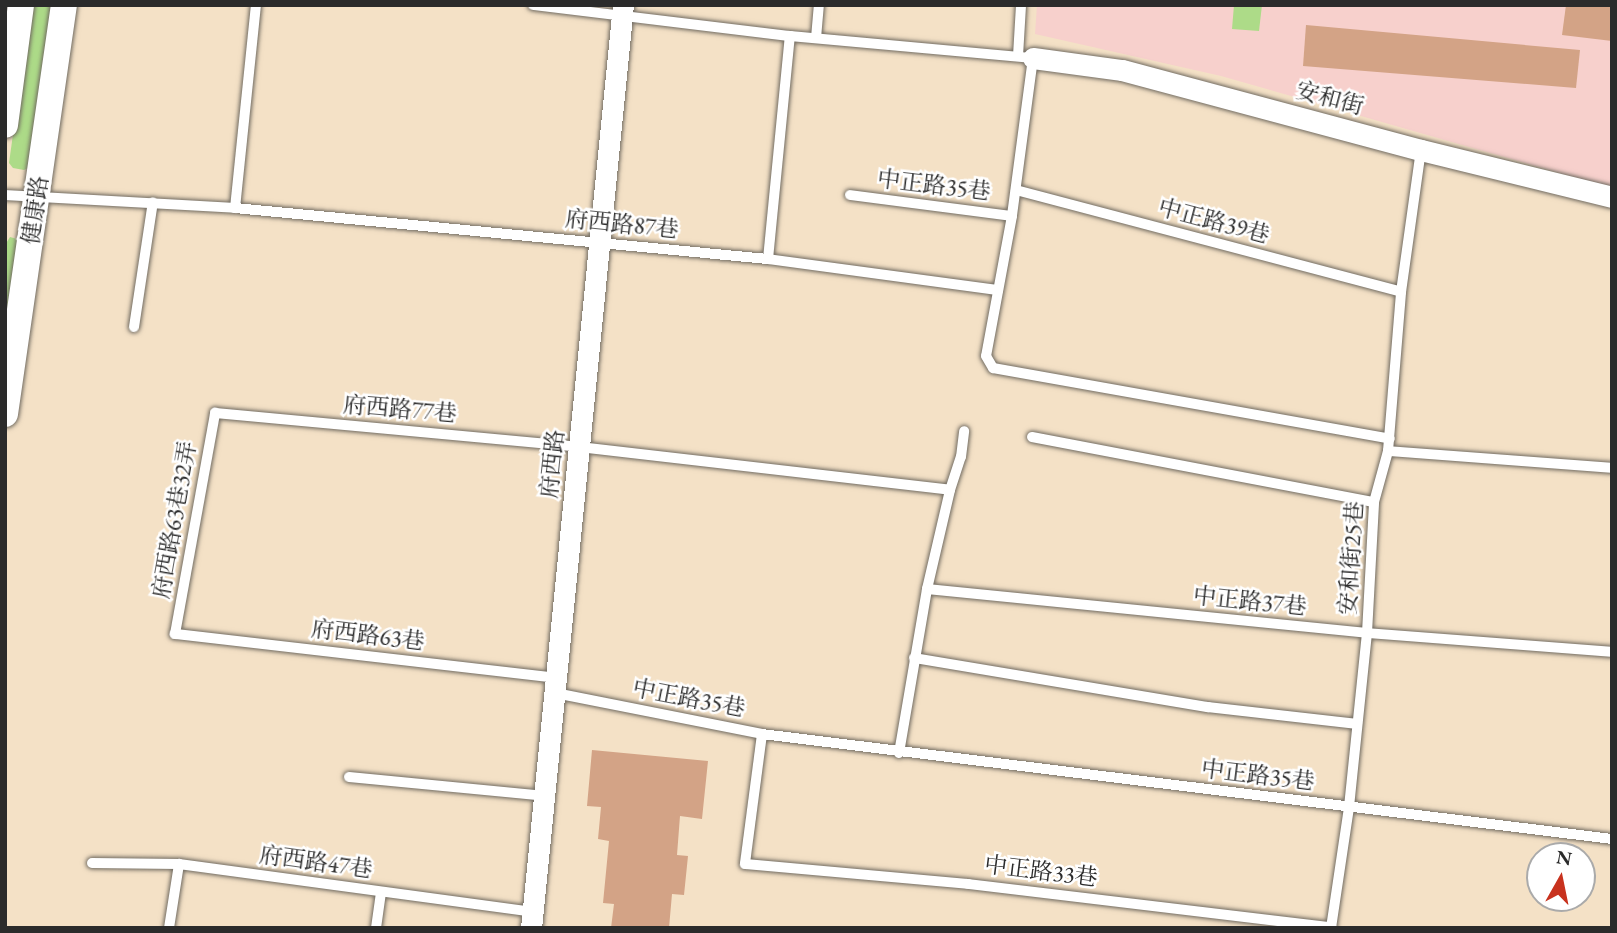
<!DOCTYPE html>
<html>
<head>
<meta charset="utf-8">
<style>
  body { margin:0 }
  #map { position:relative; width:1617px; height:933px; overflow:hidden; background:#f4e1c6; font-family:"EB Garamond","Noto Serif TC",serif }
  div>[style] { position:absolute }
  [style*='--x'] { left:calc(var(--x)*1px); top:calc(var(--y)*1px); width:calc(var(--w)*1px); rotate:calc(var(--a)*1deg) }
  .built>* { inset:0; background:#f7d0cc }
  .green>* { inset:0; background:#addb88 }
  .building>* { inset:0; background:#d3a386 }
  .roads { filter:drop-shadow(0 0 2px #716b61) drop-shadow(0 0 2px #716b61) }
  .service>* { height:10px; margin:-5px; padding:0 5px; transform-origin:5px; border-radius:5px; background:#fff }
  .minor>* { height:21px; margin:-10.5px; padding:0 10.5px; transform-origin:10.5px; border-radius:10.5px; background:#fff }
  .tertiary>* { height:26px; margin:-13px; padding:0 13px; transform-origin:13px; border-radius:13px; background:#fff }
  span { translate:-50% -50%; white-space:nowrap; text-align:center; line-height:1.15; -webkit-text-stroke:5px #fff; paint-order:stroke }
  .street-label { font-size:23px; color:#2b2b2b }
  .frame { position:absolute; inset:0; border:7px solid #2b2b2b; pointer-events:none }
  .north { position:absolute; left:1526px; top:842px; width:70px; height:70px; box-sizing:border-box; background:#fff; border:2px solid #aaa; border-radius:50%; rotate:9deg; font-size:19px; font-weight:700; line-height:28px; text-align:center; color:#2b2b2b }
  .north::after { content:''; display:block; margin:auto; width:24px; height:32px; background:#c8321e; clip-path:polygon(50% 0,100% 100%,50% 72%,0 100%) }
</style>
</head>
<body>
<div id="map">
  <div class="built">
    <div style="clip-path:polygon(1037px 5px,1612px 5px,1612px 188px,1221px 76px,1035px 34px)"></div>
  </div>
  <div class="green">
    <div style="clip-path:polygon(31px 5px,52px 5px,28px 168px,24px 170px,13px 168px,9px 163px)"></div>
    <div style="clip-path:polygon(1234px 5px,1262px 5px,1259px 31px,1232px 29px)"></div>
    <div style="clip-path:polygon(10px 237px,17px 239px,5px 338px,5px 245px)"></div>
  </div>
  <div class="building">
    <div style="clip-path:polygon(1566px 5px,1612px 5px,1612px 41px,1562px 35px)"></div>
    <div style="clip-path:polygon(1306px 25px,1580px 50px,1576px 88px,1303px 66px)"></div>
    <div style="clip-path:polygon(592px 750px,708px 761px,702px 819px,680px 816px,677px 855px,688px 856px,684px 895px,672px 894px,669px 928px,611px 928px,614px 904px,603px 903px,609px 841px,598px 839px,601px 807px,587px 806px)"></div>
  </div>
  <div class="roads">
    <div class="service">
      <div style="--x:533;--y:5;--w:259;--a:6.9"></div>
      <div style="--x:790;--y:36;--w:244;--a:5.2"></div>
      <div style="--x:1033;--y:58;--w:159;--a:97.6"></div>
      <div style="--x:1012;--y:216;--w:142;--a:100.5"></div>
      <div style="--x:986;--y:356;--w:14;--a:60"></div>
      <div style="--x:993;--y:368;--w:403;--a:10.1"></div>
      <div style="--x:816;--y:38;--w:33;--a:-85"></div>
      <div style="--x:1018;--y:56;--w:51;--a:-86.6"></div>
      <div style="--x:1016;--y:190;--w:398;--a:14.8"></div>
      <div style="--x:5;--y:195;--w:230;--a:3.2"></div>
      <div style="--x:235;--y:208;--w:535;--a:5.47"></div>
      <div style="--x:768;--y:259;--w:232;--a:7.7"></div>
      <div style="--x:850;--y:195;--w:163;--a:7.4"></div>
      <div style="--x:235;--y:208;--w:204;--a:-84.1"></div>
      <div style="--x:768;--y:259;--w:224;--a:-84.4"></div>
      <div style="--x:134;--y:327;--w:126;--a:-81.4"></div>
      <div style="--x:1032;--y:437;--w:348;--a:10.8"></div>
      <div style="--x:1388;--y:451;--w:225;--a:4.3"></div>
      <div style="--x:927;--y:589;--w:442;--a:5.7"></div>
      <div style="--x:1367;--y:633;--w:246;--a:4.4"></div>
      <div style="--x:914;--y:658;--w:298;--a:9.5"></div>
      <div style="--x:1208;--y:707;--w:150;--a:6.5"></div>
      <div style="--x:557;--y:678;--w:385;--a:-173.4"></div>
      <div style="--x:175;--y:634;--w:225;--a:-79.7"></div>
      <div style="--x:215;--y:413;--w:367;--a:5.3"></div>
      <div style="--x:580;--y:447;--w:372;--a:6.6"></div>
      <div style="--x:555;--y:693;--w:211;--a:11.2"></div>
      <div style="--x:762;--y:734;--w:856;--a:7.04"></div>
      <div style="--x:762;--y:734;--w:131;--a:97.5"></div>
      <div style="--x:745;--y:864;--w:224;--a:5.1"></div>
      <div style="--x:968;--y:884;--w:366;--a:6.8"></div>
      <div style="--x:899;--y:753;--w:166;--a:-80.3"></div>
      <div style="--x:927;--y:589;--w:102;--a:-76.9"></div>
      <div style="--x:950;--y:490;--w:35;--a:-72"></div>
      <div style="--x:961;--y:457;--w:26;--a:-83"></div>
      <div style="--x:349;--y:777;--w:197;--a:5.5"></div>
      <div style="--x:92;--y:863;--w:87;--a:0.7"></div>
      <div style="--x:179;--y:864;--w:357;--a:7.7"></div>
      <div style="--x:169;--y:928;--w:65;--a:-81.1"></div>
      <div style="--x:376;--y:928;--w:35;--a:-82"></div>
      <div style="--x:1331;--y:928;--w:122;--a:-81.5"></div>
      <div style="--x:1349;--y:807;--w:175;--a:-84.1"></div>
      <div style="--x:1367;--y:633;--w:131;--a:-86.9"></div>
      <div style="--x:1374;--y:502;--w:53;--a:-74.6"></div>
      <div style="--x:1388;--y:451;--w:160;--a:-85.3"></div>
      <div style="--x:1401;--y:292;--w:143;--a:-82"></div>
    </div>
    <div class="minor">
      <div style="--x:1033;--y:58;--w:90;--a:7.7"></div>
      <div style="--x:1122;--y:70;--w:310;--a:15"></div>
      <div style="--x:1421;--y:150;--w:197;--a:13.8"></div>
      <div style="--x:531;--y:928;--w:928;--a:-84.31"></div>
    </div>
    <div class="tertiary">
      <div style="--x:5;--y:125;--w:121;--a:-82.4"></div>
      <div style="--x:5;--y:414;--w:413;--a:-81.8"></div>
    </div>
  </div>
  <div class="street-label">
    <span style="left:1330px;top:98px;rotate:15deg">安和街</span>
    <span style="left:934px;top:185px;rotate:7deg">中正路35巷</span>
    <span style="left:35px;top:210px;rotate:-82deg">健康路</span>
    <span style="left:1214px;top:221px;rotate:15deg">中正路39巷</span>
    <span style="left:622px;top:224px;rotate:6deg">府西路87巷</span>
    <span style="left:400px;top:409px;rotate:5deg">府西路77巷</span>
    <span style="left:552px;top:464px;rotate:-84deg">府西路</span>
    <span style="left:174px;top:520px;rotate:-80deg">府西路63巷32弄</span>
    <span style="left:1351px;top:558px;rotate:-86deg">安和街25巷</span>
    <span style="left:1250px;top:601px;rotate:6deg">中正路37巷</span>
    <span style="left:368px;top:635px;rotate:7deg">府西路63巷</span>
    <span style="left:689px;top:698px;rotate:11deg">中正路35巷</span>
    <span style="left:1258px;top:775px;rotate:7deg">中正路35巷</span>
    <span style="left:316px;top:862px;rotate:8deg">府西路47巷</span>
    <span style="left:1041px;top:871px;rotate:7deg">中正路33巷</span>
  </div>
  <div class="frame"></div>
  <div class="north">N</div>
</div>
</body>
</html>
